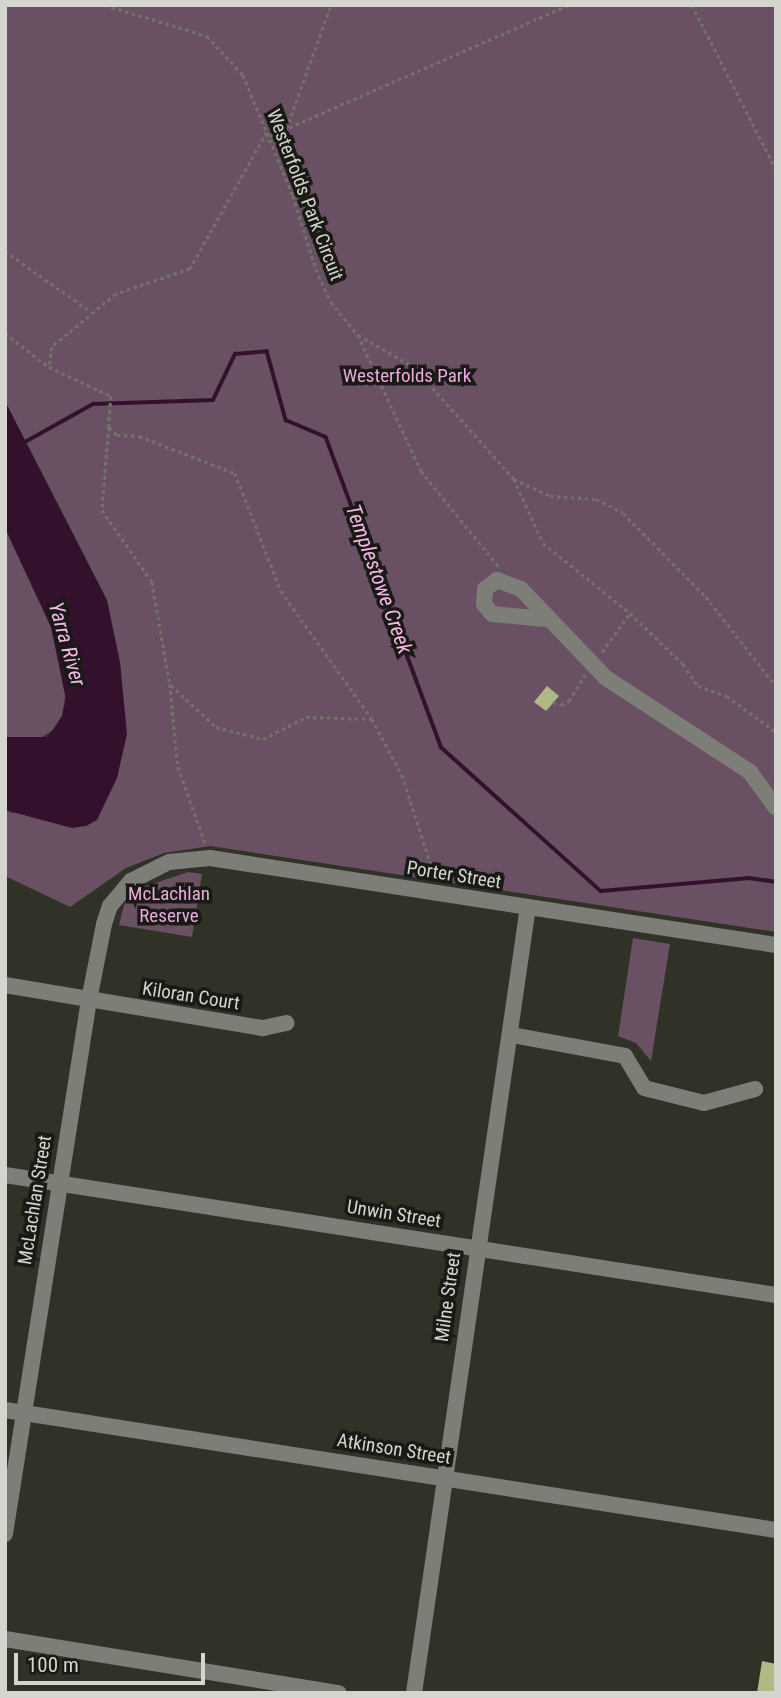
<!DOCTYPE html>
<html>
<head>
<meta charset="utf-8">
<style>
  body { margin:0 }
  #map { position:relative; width:781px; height:1698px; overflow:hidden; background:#303227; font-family:"Roboto Condensed",sans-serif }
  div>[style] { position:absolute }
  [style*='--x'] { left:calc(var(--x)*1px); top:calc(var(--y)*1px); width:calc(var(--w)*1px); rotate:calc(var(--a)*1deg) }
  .green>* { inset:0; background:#695163 }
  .water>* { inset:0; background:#33112d }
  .stream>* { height:3.5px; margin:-1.75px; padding:0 1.75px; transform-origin:1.75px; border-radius:1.75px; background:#33112d }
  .building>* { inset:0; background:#b0b886 }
  .path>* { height:2.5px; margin-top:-1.25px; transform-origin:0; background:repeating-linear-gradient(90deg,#717269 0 3.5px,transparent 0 7px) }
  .minor>* { height:16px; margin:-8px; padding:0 8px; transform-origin:8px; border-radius:8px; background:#7d7e78 }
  span { translate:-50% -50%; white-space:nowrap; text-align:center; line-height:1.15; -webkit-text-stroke:7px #191a15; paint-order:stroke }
  .street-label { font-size:19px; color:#d4d5ce }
  .park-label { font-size:19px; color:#eaaadc }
  .water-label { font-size:21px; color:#f8b6e9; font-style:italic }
  .frame { position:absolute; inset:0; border:7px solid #d4d5ce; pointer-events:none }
  .scale { position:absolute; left:14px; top:1653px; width:191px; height:32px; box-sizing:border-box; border:4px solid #d4d5ce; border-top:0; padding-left:9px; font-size:21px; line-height:24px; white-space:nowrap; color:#d4d5ce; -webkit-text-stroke:5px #191a15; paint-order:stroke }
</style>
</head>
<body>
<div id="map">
  <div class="green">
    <div style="clip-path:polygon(5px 5px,776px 5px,776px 932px,210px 846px,164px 853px,126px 868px,70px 907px,5px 876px,5px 810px,13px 813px,117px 759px,5px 404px)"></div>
    <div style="clip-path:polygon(5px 528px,51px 627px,66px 690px,62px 716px,55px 729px,37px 740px,5px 737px)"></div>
    <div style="clip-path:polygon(188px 872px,202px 874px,192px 937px,119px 925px,124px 905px,135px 890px)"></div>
    <div style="clip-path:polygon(633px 938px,670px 944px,651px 1061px,636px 1043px,618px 1036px)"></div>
  </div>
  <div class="water">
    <div style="clip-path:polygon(5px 401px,107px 600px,120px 662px,127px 734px,117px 778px,97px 820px,86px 826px,72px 828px,5px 810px,5px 737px,48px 737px,62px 716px,66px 700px,51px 627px,5px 528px)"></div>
  </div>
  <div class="stream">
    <div style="--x:25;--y:442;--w:78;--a:-29.2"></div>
    <div style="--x:93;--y:404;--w:120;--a:-1.9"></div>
    <div style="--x:213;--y:400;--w:51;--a:-64.4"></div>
    <div style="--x:235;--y:354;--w:32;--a:-5"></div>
    <div style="--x:267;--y:351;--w:72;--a:74.6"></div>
    <div style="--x:286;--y:420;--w:43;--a:23"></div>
    <div style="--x:326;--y:437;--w:331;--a:69.6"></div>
    <div style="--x:441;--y:747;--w:215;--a:42"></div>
    <div style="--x:601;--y:891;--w:149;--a:-5"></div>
    <div style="--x:749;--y:878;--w:27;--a:8"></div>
  </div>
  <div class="building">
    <div style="clip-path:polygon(547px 686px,559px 696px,546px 711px,534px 702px)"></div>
    <div style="clip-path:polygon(762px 1661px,776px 1664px,776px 1693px,757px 1693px)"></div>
  </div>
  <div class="path">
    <div style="--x:105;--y:5;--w:107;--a:16.9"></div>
    <div style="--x:207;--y:36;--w:53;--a:47.3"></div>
    <div style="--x:243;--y:75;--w:131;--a:67.5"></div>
    <div style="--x:293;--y:196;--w:77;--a:72.5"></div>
    <div style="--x:316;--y:269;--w:36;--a:66"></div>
    <div style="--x:331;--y:302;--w:43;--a:50.7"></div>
    <div style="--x:358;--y:335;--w:64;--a:29.7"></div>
    <div style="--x:414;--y:367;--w:150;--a:48.2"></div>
    <div style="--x:514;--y:479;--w:40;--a:25"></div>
    <div style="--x:550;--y:496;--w:46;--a:3.7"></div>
    <div style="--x:596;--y:499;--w:30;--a:27"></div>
    <div style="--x:623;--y:513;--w:118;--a:45.3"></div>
    <div style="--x:706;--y:597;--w:113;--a:51.8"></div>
    <div style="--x:692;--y:5;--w:184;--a:62.9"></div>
    <div style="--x:286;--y:129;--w:132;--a:-70.1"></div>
    <div style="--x:267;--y:132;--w:157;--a:119.3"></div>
    <div style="--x:190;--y:269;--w:78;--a:161.3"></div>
    <div style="--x:116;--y:294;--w:83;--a:140.4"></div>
    <div style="--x:52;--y:347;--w:20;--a:99"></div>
    <div style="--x:49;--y:367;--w:68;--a:25.1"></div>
    <div style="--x:111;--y:396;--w:31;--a:94"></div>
    <div style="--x:109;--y:427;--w:11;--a:45"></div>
    <div style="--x:117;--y:435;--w:22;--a:3"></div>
    <div style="--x:139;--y:436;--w:103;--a:21.1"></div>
    <div style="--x:235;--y:473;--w:127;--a:68.7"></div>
    <div style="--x:281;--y:591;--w:157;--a:54.6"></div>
    <div style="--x:372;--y:719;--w:64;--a:61.8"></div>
    <div style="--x:402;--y:775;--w:107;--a:72.1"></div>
    <div style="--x:270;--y:136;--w:326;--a:-23.7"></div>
    <div style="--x:5;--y:251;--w:105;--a:35.3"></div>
    <div style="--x:5;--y:333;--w:56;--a:37.7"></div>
    <div style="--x:358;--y:335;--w:150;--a:65.1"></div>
    <div style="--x:421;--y:471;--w:124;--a:50.9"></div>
    <div style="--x:109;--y:427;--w:83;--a:94.8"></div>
    <div style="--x:102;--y:510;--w:88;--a:55.2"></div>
    <div style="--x:152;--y:582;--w:104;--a:80"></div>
    <div style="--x:170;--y:684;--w:83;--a:84.5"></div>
    <div style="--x:178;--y:767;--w:83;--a:70.3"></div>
    <div style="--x:514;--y:479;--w:70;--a:65.6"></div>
    <div style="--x:543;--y:543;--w:112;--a:38.8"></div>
    <div style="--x:630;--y:613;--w:74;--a:43.9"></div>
    <div style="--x:683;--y:664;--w:27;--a:56"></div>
    <div style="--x:698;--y:686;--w:31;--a:19"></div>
    <div style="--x:727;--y:696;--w:61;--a:36.3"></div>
    <div style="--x:602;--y:652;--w:48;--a:-54.3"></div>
    <div style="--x:171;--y:685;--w:62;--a:43"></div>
    <div style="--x:216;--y:727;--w:49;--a:14.3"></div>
    <div style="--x:263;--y:739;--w:48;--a:-27.1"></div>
    <div style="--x:306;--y:717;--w:66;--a:1.7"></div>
    <div style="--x:553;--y:702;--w:9;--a:21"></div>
    <div style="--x:561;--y:705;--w:9;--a:-27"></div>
    <div style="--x:569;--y:701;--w:31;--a:-59"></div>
  </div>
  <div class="minor">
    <div style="--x:546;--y:619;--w:54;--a:-174.7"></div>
    <div style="--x:492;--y:614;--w:13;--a:-129"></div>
    <div style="--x:484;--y:604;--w:15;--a:-86"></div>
    <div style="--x:485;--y:589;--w:15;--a:-37"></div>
    <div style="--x:497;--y:580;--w:26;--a:21"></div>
    <div style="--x:521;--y:589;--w:123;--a:46.3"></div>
    <div style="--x:606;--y:678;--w:172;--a:33.1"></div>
    <div style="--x:750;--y:772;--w:44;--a:54.2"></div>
    <div style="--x:5;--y:985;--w:262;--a:9.5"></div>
    <div style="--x:263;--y:1028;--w:24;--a:-12"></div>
    <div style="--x:512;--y:1035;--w:115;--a:10.5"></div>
    <div style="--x:625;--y:1056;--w:37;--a:59"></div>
    <div style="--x:644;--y:1088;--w:62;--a:14"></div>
    <div style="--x:704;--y:1103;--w:53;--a:-15.4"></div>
    <div style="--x:5;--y:1175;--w:780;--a:8.85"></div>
    <div style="--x:5;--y:1410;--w:780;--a:8.85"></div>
    <div style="--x:5;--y:1534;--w:541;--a:-81.06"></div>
    <div style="--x:89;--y:1000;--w:77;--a:-78.8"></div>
    <div style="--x:104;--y:924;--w:19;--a:-72"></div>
    <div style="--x:110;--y:906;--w:33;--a:-50"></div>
    <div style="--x:131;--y:881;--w:42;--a:-26.6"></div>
    <div style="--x:169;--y:862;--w:41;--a:-5.6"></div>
    <div style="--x:210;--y:858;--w:573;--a:8.74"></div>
    <div style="--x:5;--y:1639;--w:338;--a:9.2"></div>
    <div style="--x:414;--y:1693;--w:794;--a:-81.75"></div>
  </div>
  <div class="street-label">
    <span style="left:305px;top:195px;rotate:69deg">Westerfolds Park Circuit</span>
    <span style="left:454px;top:875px;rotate:9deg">Porter Street</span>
    <span style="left:191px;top:996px;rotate:9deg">Kiloran Court</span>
    <span style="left:35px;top:1200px;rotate:-81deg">McLachlan Street</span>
    <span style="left:394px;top:1214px;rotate:9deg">Unwin Street</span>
    <span style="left:448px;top:1297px;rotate:-82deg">Milne Street</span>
    <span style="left:394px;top:1449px;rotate:9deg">Atkinson Street</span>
  </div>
  <div class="park-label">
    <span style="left:407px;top:376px">Westerfolds Park</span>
    <span style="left:169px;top:905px">McLachlan<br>Reserve</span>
  </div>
  <div class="water-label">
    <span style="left:379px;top:579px;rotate:70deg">Templestowe Creek</span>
    <span style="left:67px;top:644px;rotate:74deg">Yarra River</span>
  </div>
  <div class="frame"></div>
  <div class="scale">100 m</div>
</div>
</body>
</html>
